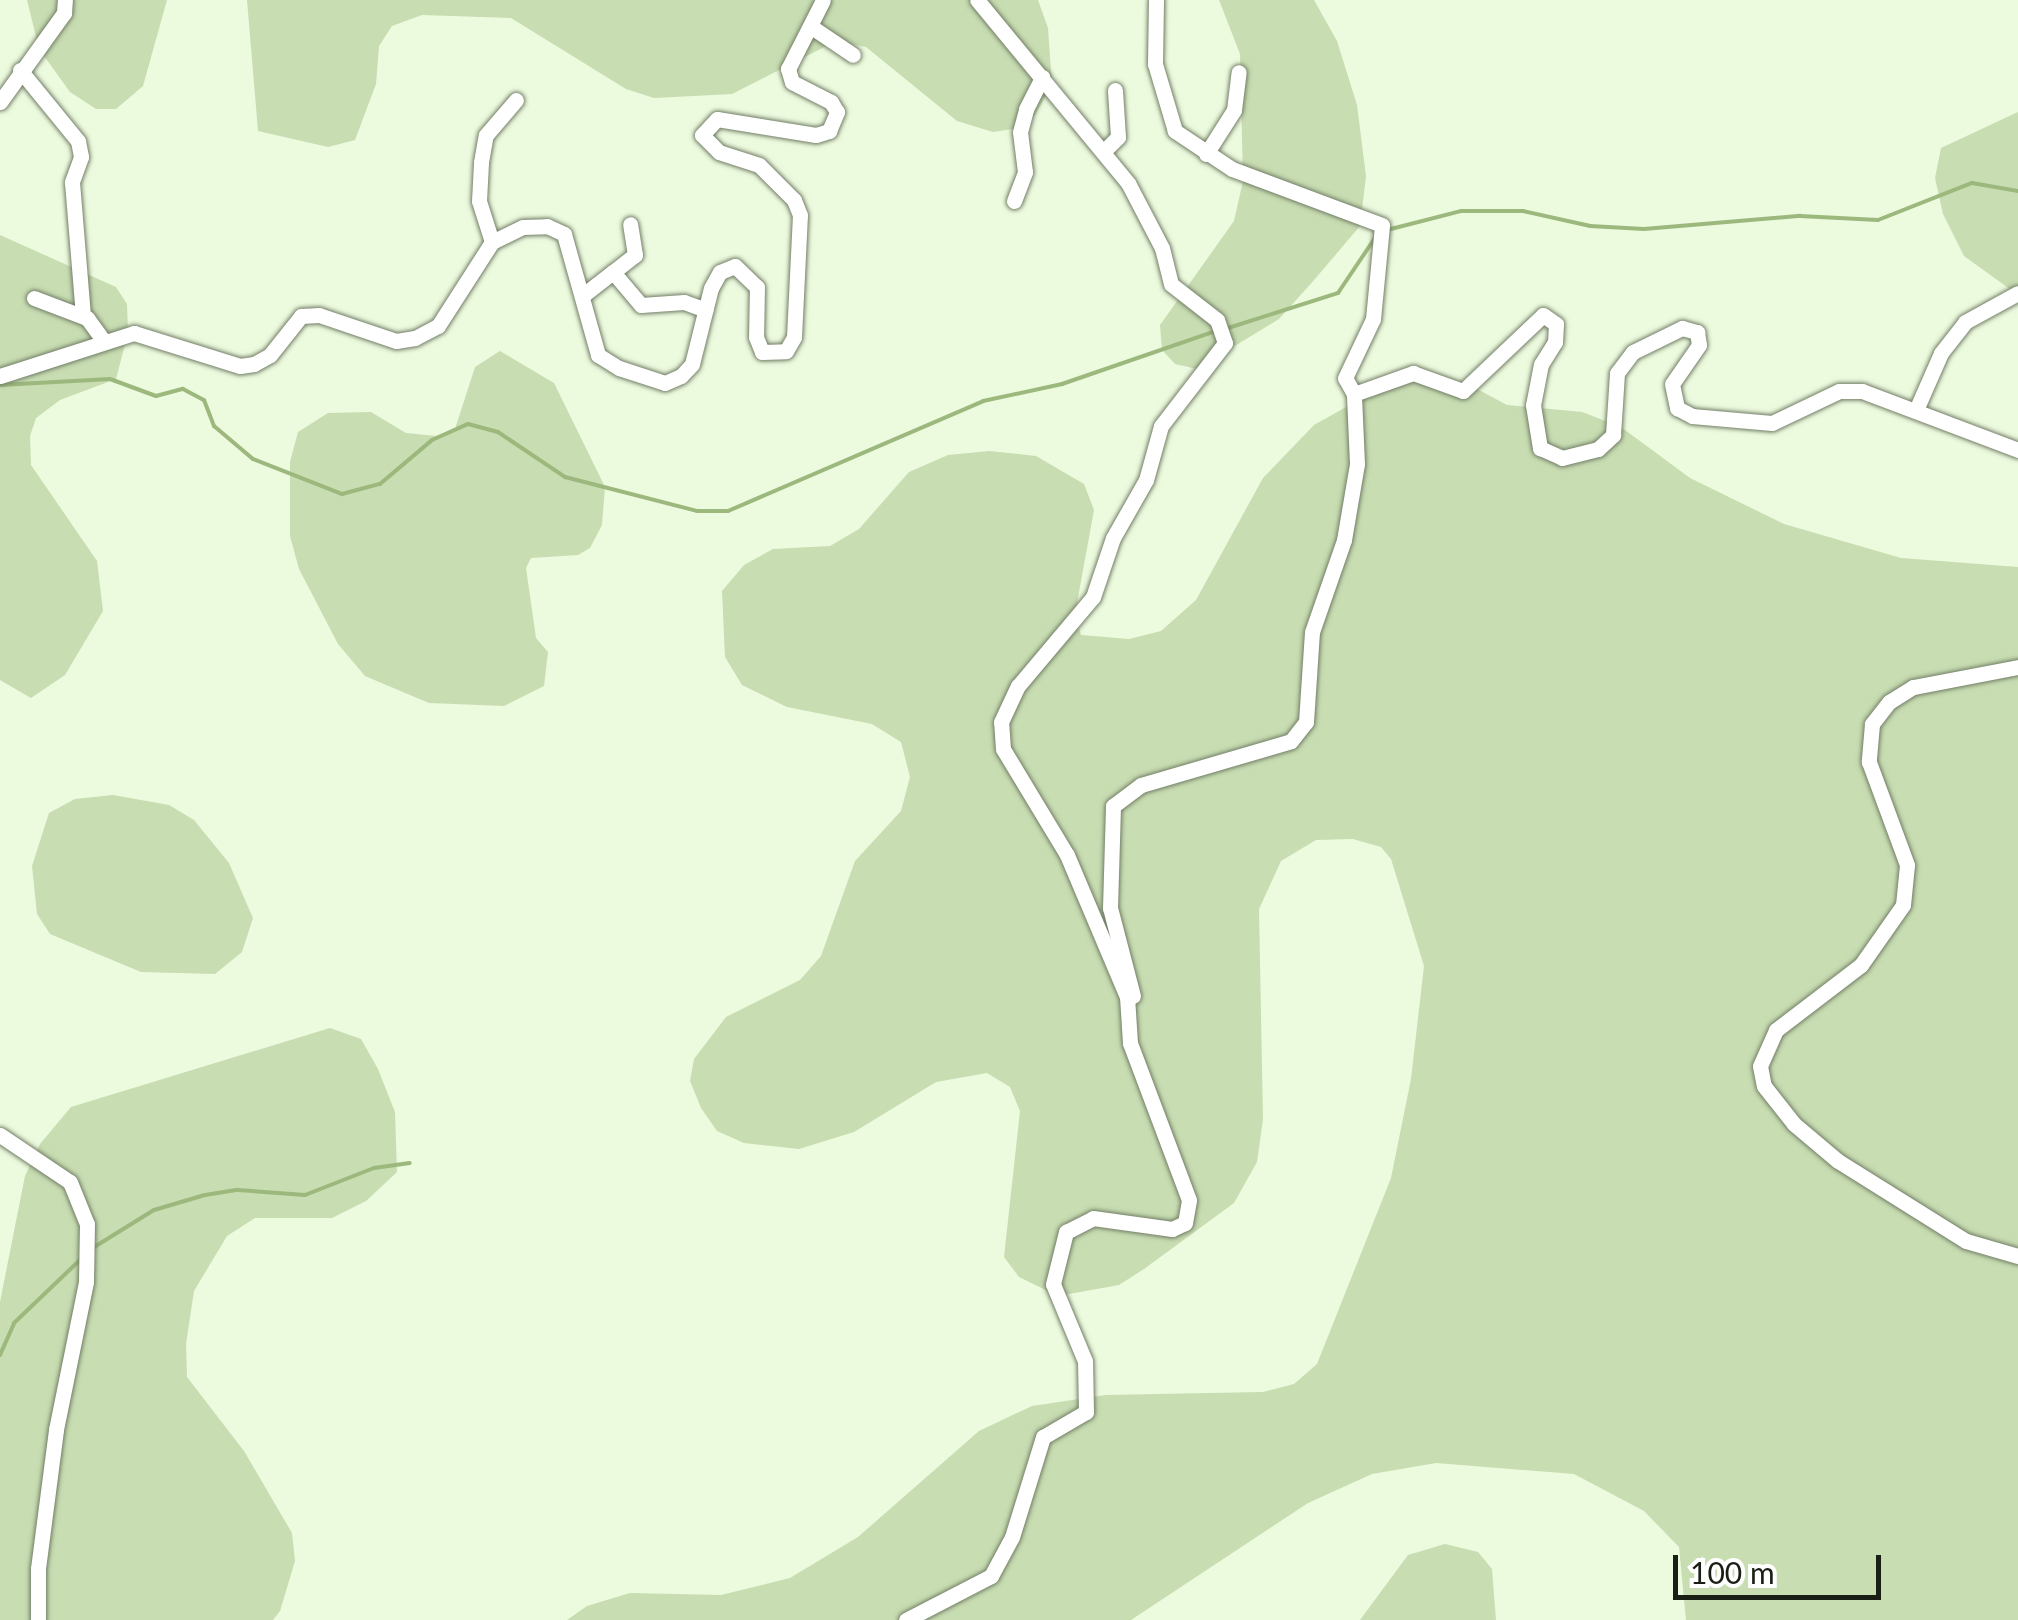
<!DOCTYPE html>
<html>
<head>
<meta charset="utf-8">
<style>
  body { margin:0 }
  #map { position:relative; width:2018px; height:1620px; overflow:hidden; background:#ecfade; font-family:Lato,sans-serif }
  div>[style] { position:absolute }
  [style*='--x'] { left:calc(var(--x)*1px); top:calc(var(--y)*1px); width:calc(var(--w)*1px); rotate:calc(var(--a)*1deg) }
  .green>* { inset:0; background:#c8ddb2 }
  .stream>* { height:4px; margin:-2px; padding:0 2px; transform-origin:2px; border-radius:2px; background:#9cb87d }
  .roads { filter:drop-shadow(0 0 2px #727e66) drop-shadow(0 0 2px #727e66) }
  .minor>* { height:15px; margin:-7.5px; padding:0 7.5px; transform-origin:7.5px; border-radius:7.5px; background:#fff }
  span { translate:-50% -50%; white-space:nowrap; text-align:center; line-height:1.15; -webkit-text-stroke:9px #fff; paint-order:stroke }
  .scale { position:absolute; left:1673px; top:1555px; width:208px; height:45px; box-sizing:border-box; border:5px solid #1a1f15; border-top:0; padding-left:12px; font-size:30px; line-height:35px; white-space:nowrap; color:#1a1f15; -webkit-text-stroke:8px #fff; paint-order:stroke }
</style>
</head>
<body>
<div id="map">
  <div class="green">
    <div style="clip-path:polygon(27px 0,167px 0,143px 86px,116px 109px,96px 109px,70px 92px,39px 49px)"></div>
    <div style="clip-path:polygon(247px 0,1038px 0,1048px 28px,1052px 85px,1035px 115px,1019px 128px,993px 132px,957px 121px,866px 47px,836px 41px,732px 94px,654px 98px,626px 89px,511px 18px,422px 15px,392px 26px,379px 46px,376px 84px,355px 140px,328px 147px,258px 131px)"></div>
    <div style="clip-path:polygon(1219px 0,1314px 0,1337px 41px,1357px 105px,1366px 176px,1360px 226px,1315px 279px,1279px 319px,1197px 369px,1175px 364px,1162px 350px,1160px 325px,1234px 221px,1243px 181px,1240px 54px)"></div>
    <div style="clip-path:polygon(2018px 112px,2018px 295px,1964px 256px,1943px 214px,1935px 178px,1941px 148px)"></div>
    <div style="clip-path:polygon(0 235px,116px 287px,127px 304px,128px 333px,116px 379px,60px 400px,36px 418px,30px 436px,31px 465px,97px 561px,103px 611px,65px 675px,31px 698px,0 680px)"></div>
    <div style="clip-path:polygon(500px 351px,554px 383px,605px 487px,602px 525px,590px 548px,578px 555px,531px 558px,526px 568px,536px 638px,548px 652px,544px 686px,504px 706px,429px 703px,365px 676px,338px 644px,299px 569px,290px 536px,290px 462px,298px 432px,328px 413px,371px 412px,406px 433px,436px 436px,455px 429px,475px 367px)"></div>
    <div style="clip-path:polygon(1438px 381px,1479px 390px,1507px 405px,1582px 412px,1621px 427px,1690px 478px,1784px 524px,1901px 558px,2018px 567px,2018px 1620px,1686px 1620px,1679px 1547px,1644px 1511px,1574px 1474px,1436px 1463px,1372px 1474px,1308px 1503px,1131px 1620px,567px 1620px,587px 1606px,630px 1593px,721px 1595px,790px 1578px,858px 1537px,979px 1431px,1032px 1406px,1106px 1395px,1263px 1392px,1294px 1384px,1317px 1364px,1391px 1178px,1411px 1079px,1424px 966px,1391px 859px,1381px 847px,1353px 839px,1316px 840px,1281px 861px,1259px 909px,1263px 1119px,1257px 1162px,1234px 1203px,1144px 1269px,1119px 1285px,1058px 1296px,1019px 1277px,1004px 1257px,1020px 1111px,1010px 1087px,987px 1073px,936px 1082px,854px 1132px,799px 1149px,744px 1143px,717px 1131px,701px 1108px,690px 1081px,694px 1059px,726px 1017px,800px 980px,821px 956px,855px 861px,901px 811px,910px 777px,901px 742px,872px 724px,787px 707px,742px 685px,725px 657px,722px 591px,744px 565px,773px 549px,830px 546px,859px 529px,909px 472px,948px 455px,989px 451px,1036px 456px,1084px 484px,1094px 510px,1075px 614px,1081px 635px,1129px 639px,1161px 631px,1196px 600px,1263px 478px,1314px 425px,1364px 397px,1409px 382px)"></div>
    <div style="clip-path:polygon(113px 795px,169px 805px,194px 820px,229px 863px,253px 918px,242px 952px,215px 974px,141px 972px,50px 934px,37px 914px,32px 866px,49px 813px,75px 799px)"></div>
    <div style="clip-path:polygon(330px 1028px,361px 1039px,378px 1069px,395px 1112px,397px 1172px,366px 1201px,332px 1218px,255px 1218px,227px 1236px,194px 1291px,186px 1344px,187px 1377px,244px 1451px,292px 1533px,295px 1561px,280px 1611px,273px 1620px,0 1620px,0 1302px,25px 1176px,40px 1144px,71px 1107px)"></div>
    <div style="clip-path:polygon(1445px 1544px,1478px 1552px,1492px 1569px,1496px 1620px,1360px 1620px,1408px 1555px)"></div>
  </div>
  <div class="stream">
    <div style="--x:1387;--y:230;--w:76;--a:-14.4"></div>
    <div style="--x:1461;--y:211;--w:62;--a:0"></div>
    <div style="--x:1523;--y:211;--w:69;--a:12.6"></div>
    <div style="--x:1590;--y:226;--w:54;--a:3.2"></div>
    <div style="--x:1644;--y:229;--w:157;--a:-4.8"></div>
    <div style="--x:1800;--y:216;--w:78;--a:2.9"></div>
    <div style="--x:1878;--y:220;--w:101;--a:-21.5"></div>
    <div style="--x:1972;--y:183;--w:47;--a:9.9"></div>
    <div style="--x:1225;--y:329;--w:119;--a:-17.7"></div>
    <div style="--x:1338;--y:293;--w:66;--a:-56.1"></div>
    <div style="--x:0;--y:385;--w:110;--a:-3.1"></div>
    <div style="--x:110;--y:379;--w:49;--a:20.3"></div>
    <div style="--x:156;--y:396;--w:28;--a:-15"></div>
    <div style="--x:183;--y:389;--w:24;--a:28"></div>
    <div style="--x:204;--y:400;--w:28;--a:69"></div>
    <div style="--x:214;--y:426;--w:51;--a:40.2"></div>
    <div style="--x:253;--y:459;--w:96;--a:21.5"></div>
    <div style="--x:342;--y:494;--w:39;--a:-15"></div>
    <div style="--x:380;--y:484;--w:68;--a:-40.2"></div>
    <div style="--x:432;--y:440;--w:39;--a:-24"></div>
    <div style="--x:468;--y:424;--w:31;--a:15"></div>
    <div style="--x:498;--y:432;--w:81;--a:33.9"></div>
    <div style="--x:565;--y:477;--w:136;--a:14.4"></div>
    <div style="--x:697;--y:511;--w:31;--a:0"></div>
    <div style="--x:728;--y:511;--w:278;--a:-23.3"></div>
    <div style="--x:983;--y:401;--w:81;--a:-12.1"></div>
    <div style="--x:1062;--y:384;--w:163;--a:-19"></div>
    <div style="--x:91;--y:1249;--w:74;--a:-31.8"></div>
    <div style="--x:154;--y:1210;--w:53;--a:-16.4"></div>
    <div style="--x:205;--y:1195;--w:33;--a:-9"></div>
    <div style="--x:238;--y:1190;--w:67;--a:4.3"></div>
    <div style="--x:305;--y:1195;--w:74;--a:-21.4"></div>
    <div style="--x:374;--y:1168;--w:36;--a:-8"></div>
    <div style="--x:0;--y:1355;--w:35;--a:-66"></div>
    <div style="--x:14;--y:1323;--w:93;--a:-43.7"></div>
  </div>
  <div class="roads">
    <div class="minor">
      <div style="--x:813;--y:28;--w:48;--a:34"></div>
      <div style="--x:20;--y:70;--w:92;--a:50.8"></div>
      <div style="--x:78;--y:141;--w:16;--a:79"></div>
      <div style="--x:81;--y:157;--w:27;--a:110"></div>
      <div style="--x:72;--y:182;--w:134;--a:85.3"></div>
      <div style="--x:0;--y:102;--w:110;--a:-54.3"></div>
      <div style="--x:64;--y:13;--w:13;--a:-86"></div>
      <div style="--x:1104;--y:151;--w:20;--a:-45"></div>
      <div style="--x:1118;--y:137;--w:47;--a:-93.7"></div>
      <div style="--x:1206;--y:154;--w:52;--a:-57.5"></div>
      <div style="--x:1234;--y:110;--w:38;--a:-83"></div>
      <div style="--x:1014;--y:201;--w:31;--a:-69"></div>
      <div style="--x:1025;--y:172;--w:40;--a:-97.1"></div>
      <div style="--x:1020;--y:132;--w:24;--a:-75"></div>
      <div style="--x:1026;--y:109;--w:36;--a:-63"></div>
      <div style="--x:492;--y:242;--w:43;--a:-107.6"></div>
      <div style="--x:479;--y:201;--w:39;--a:-87"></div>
      <div style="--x:481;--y:162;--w:27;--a:-80"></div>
      <div style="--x:486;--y:135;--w:46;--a:-49.4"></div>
      <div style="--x:613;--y:272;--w:28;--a:-38"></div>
      <div style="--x:635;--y:255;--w:31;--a:-99"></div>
      <div style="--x:582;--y:296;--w:39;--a:-38"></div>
      <div style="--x:613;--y:272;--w:43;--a:49.7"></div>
      <div style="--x:641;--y:305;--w:43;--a:-4"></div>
      <div style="--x:684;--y:302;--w:23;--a:20"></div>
      <div style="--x:34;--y:298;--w:57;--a:20.7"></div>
      <div style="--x:87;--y:318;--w:29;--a:54"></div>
      <div style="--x:0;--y:376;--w:141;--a:-17.8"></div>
      <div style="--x:134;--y:333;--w:111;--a:17.3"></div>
      <div style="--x:240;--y:366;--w:14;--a:-8"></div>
      <div style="--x:254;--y:364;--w:18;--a:-29"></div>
      <div style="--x:270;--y:355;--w:50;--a:-51.5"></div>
      <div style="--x:301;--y:316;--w:18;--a:-3"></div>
      <div style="--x:319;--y:315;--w:81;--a:18.7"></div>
      <div style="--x:396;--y:341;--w:19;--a:-9"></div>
      <div style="--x:415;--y:338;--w:26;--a:-28"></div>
      <div style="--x:438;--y:326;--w:100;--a:-57.3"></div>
      <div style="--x:492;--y:242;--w:34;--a:-26"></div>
      <div style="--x:523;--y:227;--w:24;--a:-2"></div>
      <div style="--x:547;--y:226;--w:19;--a:25"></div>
      <div style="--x:564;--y:234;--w:126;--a:74.3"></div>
      <div style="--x:598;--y:355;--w:25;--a:32"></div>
      <div style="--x:619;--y:368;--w:48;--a:18.1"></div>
      <div style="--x:665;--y:383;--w:17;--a:-24"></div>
      <div style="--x:681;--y:376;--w:16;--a:-47"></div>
      <div style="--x:692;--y:364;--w:78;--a:-76"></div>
      <div style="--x:711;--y:288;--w:18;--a:-61"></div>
      <div style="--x:720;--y:272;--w:16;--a:-22"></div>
      <div style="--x:735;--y:266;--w:30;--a:44"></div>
      <div style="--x:757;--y:287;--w:50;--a:91.1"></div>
      <div style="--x:756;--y:337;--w:16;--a:68"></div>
      <div style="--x:762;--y:352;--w:24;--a:-2"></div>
      <div style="--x:786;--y:351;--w:16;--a:-60"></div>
      <div style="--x:794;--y:337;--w:122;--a:-87.2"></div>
      <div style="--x:800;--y:215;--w:16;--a:-112"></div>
      <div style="--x:794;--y:200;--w:49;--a:-135"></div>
      <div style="--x:759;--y:165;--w:42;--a:-162"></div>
      <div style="--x:719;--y:152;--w:24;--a:-135"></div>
      <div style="--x:702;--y:135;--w:22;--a:-47"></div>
      <div style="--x:717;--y:119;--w:100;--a:9.2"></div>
      <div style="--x:816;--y:135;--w:14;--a:-17"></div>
      <div style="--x:829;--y:131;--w:21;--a:-67"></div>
      <div style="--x:837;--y:112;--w:12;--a:-121"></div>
      <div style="--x:831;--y:102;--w:44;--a:-152.9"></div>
      <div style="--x:792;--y:82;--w:14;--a:-107"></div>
      <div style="--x:788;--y:69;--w:77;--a:-63.1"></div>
      <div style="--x:1354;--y:394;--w:63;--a:-19.6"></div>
      <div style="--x:1413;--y:373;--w:53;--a:19.8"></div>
      <div style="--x:1463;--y:391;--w:110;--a:-43.5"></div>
      <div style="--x:1543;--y:315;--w:16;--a:35"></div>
      <div style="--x:1556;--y:324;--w:18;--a:93"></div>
      <div style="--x:1555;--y:342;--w:26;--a:122"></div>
      <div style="--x:1541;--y:364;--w:42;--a:101"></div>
      <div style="--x:1533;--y:405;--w:44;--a:80.8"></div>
      <div style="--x:1540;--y:448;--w:24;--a:24"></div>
      <div style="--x:1562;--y:458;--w:37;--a:-14"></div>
      <div style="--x:1598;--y:449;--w:21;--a:-43"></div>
      <div style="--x:1613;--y:435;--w:62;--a:-86.3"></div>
      <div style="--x:1617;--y:373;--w:26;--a:-53"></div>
      <div style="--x:1633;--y:352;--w:55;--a:-26.1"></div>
      <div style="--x:1682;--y:328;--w:16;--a:15"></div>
      <div style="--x:1697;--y:332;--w:13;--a:81"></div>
      <div style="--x:1699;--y:345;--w:47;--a:124.7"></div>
      <div style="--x:1672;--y:384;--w:25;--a:78"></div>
      <div style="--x:1677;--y:408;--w:17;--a:28"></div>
      <div style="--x:1692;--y:416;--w:80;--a:5"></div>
      <div style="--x:1772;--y:423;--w:74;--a:-25.5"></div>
      <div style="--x:1839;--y:391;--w:23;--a:0"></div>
      <div style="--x:1862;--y:391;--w:167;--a:20.7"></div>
      <div style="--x:1916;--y:410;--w:62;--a:-66.3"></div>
      <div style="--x:1941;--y:353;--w:39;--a:-52"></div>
      <div style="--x:1965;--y:322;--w:60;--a:-28.7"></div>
      <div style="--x:2018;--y:667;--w:107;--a:169.2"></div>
      <div style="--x:1913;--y:687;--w:28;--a:148"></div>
      <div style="--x:1889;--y:702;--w:28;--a:128"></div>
      <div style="--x:1872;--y:724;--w:38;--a:95"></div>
      <div style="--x:1869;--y:762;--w:110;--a:69.7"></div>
      <div style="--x:1907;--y:865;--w:40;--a:95.7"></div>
      <div style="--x:1903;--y:905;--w:73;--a:125"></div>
      <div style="--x:1861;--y:965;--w:107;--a:142.6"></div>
      <div style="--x:1776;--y:1030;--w:39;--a:114"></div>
      <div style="--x:1760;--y:1066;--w:20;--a:79"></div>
      <div style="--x:1764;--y:1086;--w:48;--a:51.7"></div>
      <div style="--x:1794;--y:1124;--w:57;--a:40.1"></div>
      <div style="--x:1838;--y:1161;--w:151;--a:32"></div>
      <div style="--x:1966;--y:1241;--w:54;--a:16.1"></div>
      <div style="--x:1133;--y:996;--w:91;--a:-104.6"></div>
      <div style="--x:1110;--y:908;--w:102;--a:-88.3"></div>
      <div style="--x:1113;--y:806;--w:35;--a:-37"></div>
      <div style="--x:1141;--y:785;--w:156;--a:-16.3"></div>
      <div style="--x:1291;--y:741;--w:24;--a:-52"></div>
      <div style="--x:1306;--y:722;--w:90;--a:-86.2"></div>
      <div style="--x:1312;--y:632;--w:97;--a:-70.8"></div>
      <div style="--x:1344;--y:540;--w:77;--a:-80.3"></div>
      <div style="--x:1357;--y:464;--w:70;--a:-92.5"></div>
      <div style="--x:1354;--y:394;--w:18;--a:-119"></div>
      <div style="--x:1345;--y:378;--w:65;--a:-64.6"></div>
      <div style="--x:1373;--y:319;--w:94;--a:-84.5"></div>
      <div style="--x:1382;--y:225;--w:160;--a:-159.5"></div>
      <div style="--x:1232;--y:169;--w:69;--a:-146.3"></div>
      <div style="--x:1175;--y:131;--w:70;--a:-106.6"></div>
      <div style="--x:1155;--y:64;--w:64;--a:-89.1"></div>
      <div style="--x:0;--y:1135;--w:84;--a:33.9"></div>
      <div style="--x:70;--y:1182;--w:45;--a:68"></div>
      <div style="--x:87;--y:1224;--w:58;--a:91"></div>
      <div style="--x:86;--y:1282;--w:151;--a:101.5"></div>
      <div style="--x:56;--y:1430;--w:140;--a:97.4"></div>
      <div style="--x:38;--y:1569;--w:51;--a:90"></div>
      <div style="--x:906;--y:1620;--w:96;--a:-27.4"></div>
      <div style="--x:991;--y:1576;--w:44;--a:-61.7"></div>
      <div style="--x:1012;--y:1537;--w:105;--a:-72.8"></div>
      <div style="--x:1043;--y:1437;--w:50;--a:-30.2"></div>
      <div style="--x:1086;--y:1412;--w:51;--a:-91.1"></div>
      <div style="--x:1085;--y:1361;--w:83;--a:-112.6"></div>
      <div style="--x:1053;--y:1284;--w:54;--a:-76"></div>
      <div style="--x:1066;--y:1232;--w:30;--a:-27"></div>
      <div style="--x:1093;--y:1218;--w:80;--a:7.9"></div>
      <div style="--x:1172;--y:1229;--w:14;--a:-25"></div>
      <div style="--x:1185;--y:1223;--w:23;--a:-80"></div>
      <div style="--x:1189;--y:1200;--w:168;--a:-110.6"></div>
      <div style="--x:1130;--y:1043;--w:46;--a:-93.7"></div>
      <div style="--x:1127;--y:997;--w:154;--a:-112.9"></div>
      <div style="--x:1067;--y:855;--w:124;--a:-121.1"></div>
      <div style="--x:1003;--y:749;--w:27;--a:-94"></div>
      <div style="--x:1001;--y:722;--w:40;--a:-65"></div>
      <div style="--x:1018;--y:686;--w:116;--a:-49.9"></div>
      <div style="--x:1093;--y:597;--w:62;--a:-71.3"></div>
      <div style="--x:1113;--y:538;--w:67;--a:-60.4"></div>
      <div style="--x:1146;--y:480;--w:56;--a:-74.5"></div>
      <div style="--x:1161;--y:426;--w:105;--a:-52.4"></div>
      <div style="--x:1225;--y:343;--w:24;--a:-109"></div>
      <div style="--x:1217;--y:320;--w:58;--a:-142"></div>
      <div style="--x:1171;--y:284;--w:37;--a:-104"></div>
      <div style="--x:1162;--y:248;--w:73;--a:-117.6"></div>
      <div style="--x:1128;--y:183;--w:237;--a:-129.5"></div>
    </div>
  </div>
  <div class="scale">100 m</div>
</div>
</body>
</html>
